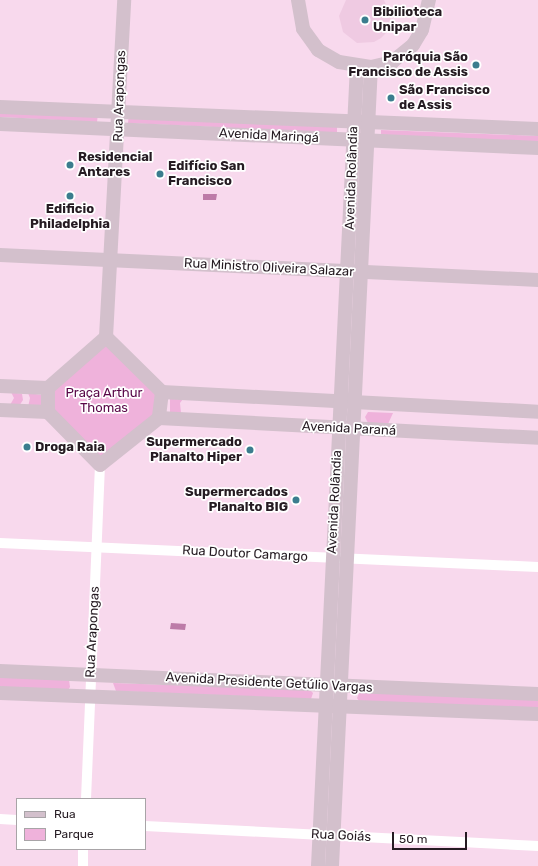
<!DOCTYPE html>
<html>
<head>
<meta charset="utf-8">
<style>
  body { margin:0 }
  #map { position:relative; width:538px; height:866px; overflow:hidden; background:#f8d9ed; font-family:Rubik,sans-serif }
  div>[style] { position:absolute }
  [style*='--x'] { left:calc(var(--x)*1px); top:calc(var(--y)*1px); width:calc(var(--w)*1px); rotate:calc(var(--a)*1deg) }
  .built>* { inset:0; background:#efcae2 }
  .green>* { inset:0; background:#efb2db }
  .water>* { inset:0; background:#bd7ba8 }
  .street>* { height:10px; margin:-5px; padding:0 5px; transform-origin:5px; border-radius:5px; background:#fff }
  .secondary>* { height:14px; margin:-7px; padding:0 7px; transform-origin:7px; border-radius:7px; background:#d3c0cc }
  .dots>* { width:11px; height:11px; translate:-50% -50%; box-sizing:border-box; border:2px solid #fff; border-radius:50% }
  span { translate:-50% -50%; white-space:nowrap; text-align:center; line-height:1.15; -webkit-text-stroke:3.5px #fff; paint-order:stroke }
  .poi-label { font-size:13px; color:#251b22; font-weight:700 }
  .left { translate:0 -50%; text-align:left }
  .right { translate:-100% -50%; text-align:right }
  .street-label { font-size:13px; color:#251b22 }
  .park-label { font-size:13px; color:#590748 }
  .legend { position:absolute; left:16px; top:798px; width:130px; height:52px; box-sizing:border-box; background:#fff; border:1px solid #a8a4a7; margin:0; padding:5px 7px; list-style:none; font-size:12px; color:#251b22 }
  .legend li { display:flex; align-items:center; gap:8px; height:20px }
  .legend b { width:20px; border:1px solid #a8a4a7 }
  .scale { position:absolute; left:392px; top:832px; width:75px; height:18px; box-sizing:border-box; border:2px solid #251b22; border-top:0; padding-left:5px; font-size:12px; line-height:14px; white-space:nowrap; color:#251b22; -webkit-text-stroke:3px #fff; paint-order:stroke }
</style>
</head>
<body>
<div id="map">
  <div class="built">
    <div style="clip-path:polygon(346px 0,384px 0,391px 16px,387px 32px,381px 38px,374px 42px,357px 43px,343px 32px,339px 16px)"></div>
  </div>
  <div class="green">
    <div style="clip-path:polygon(0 110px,98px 114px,97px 122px,0 117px)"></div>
    <div style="clip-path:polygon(129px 114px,337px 124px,337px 133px,128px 123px)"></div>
    <div style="clip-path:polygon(381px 130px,538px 136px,538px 145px,381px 138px)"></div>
    <div style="clip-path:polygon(106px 337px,162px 392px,159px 418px,100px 465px,48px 412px,48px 388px)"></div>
    <div style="clip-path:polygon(11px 392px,22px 394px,23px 400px,19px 406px,10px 405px,14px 398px)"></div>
    <div style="clip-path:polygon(28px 393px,42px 395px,42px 407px,28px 407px,30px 398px)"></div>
    <div style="clip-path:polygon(170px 398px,183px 399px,180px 403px,181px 413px,170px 413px)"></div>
    <div style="clip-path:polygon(368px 412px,393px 413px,388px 424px,368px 423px,365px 417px)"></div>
    <div style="clip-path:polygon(0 677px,69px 680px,70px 687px,68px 690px,0 688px)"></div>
    <div style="clip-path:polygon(113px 683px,310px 690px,313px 693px,311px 699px,116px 691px)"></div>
    <div style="clip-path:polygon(360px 691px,538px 699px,538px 710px,359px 701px,357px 698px)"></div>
  </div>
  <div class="water">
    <div style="clip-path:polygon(203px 194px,217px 194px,216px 200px,203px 200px)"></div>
    <div style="clip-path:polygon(171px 623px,186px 624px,185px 630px,170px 629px)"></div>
  </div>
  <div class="street">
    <div style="--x:0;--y:543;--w:539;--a:2.55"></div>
    <div style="--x:86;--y:799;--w:334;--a:-87.6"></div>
    <div style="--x:0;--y:819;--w:17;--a:3"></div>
    <div style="--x:145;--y:826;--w:394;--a:2.9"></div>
    <div style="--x:83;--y:866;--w:17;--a:-90"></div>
  </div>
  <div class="secondary">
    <div style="--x:298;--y:0;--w:29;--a:80"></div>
    <div style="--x:303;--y:29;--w:26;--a:54"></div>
    <div style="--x:318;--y:50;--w:24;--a:30"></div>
    <div style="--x:339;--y:62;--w:32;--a:9"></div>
    <div style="--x:371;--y:67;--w:22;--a:-13"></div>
    <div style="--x:392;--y:62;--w:27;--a:-39"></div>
    <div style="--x:413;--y:45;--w:17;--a:-59"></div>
    <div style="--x:422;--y:30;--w:31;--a:-77"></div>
    <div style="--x:0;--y:107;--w:538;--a:2.34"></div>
    <div style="--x:0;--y:124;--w:539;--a:2.55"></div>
    <div style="--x:0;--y:255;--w:539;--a:2.66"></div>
    <div style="--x:106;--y:337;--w:78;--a:44.5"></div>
    <div style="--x:162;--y:392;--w:26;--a:97"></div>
    <div style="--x:159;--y:418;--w:75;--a:141.5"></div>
    <div style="--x:100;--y:465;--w:74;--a:-134.5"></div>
    <div style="--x:48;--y:412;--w:24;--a:-90"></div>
    <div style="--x:48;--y:388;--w:77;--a:-41.3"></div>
    <div style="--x:106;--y:337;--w:337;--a:-86.9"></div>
    <div style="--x:0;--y:386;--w:48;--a:2.4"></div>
    <div style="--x:162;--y:392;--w:377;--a:3"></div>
    <div style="--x:0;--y:410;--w:48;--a:2.4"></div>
    <div style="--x:159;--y:418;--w:380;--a:3"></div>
    <div style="--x:0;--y:671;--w:538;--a:2.45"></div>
    <div style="--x:0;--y:693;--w:538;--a:2.24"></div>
    <div style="--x:318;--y:866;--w:801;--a:-87.21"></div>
    <div style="--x:332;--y:866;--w:800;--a:-87.21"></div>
  </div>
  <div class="dots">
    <div style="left:365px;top:20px;background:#3b7d8e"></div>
    <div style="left:476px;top:65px;background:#3b7d8e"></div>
    <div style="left:391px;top:98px;background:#3b7d8e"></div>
    <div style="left:70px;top:165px;background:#3b7d8e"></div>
    <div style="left:160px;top:174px;background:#3b7d8e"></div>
    <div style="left:70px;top:196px;background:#3b7d8e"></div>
    <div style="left:27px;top:447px;background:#3b7d8e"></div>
    <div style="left:250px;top:450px;background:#3b7d8e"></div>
    <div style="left:296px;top:500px;background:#3b7d8e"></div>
  </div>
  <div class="poi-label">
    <span class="left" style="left:373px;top:20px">Bibilioteca<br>Unipar</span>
    <span class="right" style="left:468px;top:65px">Paróquia São<br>Francisco de Assis</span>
    <span class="left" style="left:399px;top:98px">São Francisco<br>de Assis</span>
    <span class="left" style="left:78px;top:165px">Residencial<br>Antares</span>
    <span class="left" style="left:168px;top:174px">Edifício San<br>Francisco</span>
    <span style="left:70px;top:217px">Edificio<br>Philadelphia</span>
    <span class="right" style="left:242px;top:450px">Supermercado<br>Planalto Hiper</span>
    <span class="left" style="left:35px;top:447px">Droga Raia</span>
    <span class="right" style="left:288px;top:500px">Supermercados<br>Planalto BIG</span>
  </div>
  <div class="street-label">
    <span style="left:120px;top:96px;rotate:-88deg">Rua Arapongas</span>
    <span style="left:269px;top:136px;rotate:3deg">Avenida Maringá</span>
    <span style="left:352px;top:178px;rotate:-88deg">Avenida Rolândia</span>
    <span style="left:269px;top:268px;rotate:3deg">Rua Ministro Oliveira Salazar</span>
    <span style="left:349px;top:429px;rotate:3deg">Avenida Paraná</span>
    <span style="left:335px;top:502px;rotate:-87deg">Avenida Rolândia</span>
    <span style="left:245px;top:554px;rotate:3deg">Rua Doutor Camargo</span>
    <span style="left:93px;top:632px;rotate:-87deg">Rua Arapongas</span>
    <span style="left:269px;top:683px;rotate:3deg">Avenida Presidente Getúlio Vargas</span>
    <span style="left:341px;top:836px;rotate:3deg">Rua Goiás</span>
  </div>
  <div class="park-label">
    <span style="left:104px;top:401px">Praça Arthur<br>Thomas</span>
  </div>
  <ul class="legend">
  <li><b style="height:5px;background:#d3c0cc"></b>Rua</li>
  <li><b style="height:11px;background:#efb2db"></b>Parque</li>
  </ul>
  <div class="scale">50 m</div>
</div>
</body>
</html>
